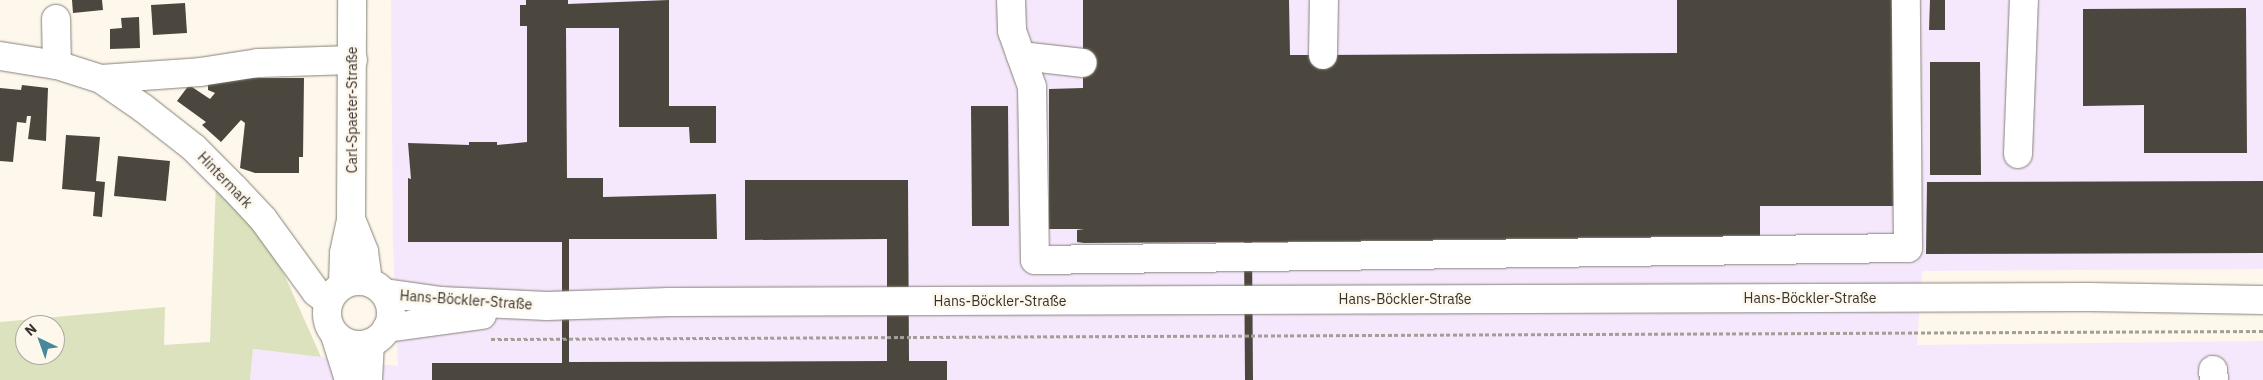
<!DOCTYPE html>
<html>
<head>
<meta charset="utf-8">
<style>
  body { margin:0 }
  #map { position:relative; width:2263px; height:380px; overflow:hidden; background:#fdf7ec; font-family:"IBM Plex Sans",sans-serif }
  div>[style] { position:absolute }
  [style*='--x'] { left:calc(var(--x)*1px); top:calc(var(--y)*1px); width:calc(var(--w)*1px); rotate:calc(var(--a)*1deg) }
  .industrial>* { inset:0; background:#f5e8fc }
  .green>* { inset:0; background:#dce2bd }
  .building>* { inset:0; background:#4c473e }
  .path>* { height:3px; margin-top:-1.5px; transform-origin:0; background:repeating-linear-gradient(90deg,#a39e96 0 4px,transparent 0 6.5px) }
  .roads { filter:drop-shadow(0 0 1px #868177) drop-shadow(0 0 1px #868177) }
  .minor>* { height:28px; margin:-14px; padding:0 14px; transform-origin:14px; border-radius:14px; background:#fff }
  .major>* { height:28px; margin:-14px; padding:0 14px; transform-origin:14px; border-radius:14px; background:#fff }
  .major>.ring { margin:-14px; padding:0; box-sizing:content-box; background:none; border:28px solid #fff; border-radius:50% }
  span { translate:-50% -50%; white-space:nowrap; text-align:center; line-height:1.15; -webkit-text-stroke:5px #fdf7ec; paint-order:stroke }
  .street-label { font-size:14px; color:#36332f }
  .north { position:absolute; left:15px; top:315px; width:50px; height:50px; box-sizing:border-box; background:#fdf7ec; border:1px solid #ada9a0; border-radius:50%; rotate:318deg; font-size:14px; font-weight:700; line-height:20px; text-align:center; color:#36332f }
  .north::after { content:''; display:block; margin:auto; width:18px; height:22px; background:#47899b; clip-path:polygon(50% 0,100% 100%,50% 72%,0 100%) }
</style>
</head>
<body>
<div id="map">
  <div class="industrial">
    <div style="clip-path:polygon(391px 0,2263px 0,2263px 269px,1922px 271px,1917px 345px,2263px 341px,2263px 380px,250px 380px,253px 349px,398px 366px,393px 245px)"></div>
  </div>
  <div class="green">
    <div style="clip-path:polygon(evenodd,216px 182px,246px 213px,284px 274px,321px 357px,253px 349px,250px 380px,0 380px,0 322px,165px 307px,164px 345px,210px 342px,216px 182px,25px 325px,55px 325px,55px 355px,25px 355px,25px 325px)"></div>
  </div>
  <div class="building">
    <div style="clip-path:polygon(72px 0,102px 0,103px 10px,73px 13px)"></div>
    <div style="clip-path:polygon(526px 0,568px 0,568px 4px,669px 0,669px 106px,716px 106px,716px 143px,690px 143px,689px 127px,619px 127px,619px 28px,566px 28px,567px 178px,603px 178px,603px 197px,716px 194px,717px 239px,569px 239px,569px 362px,887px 361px,887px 239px,745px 240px,745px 180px,908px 180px,909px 361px,947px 361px,947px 380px,432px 380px,432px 363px,562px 363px,562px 242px,408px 242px,408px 178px,411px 179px,408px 143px,469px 145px,469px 142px,497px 142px,497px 145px,527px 142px,527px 26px,520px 26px,520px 5px,526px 5px)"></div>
    <div style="clip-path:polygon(1083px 0,1289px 0,1290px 55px,1323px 55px,1677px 53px,1677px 0,1895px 0,1896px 206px,1760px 206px,1760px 240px,1252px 242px,1253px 380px,1245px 380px,1244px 242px,1084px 243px,1077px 242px,1077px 230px,1084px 229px,1049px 229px,1049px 89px,1083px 88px)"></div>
    <div style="clip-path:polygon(1930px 0,1945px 0,1945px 30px,1929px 30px)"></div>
    <div style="clip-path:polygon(185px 3px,187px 33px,153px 35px,151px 5px)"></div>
    <div style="clip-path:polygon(2246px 8px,2247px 153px,2144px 153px,2144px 105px,2083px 106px,2083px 9px)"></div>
    <div style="clip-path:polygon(139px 17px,140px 48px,110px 49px,110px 29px,122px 28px,121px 18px)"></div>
    <div style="clip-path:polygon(1930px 62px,1980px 62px,1981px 175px,1930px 175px)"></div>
    <div style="clip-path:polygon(208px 78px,304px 78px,303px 157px,299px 157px,299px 173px,255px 173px,240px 168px,245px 123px,241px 120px,221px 142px,202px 125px,206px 122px,177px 101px,189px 85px,210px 99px,215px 93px,208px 90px)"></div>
    <div style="clip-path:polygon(22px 85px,48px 88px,46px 141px,28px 139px,31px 116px,27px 116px,26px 123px,17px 122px,13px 162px,0 161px,0 88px,21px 90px)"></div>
    <div style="clip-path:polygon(971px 106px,1008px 106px,1009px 226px,972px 226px)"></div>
    <div style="clip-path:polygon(66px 135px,100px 137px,96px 181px,105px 182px,102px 217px,93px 216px,95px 192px,62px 189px)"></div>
    <div style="clip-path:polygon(118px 156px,170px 161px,166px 201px,114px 196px)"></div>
    <div style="clip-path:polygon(2263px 181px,2263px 253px,1926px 254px,1927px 182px)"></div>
  </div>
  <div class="path">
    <div style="--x:491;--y:339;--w:1772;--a:-0.26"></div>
  </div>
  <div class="roads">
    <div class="minor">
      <div style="--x:1011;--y:0;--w:31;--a:88"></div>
      <div style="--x:1012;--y:31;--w:59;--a:70.3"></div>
      <div style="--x:1032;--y:87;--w:173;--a:89"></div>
      <div style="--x:1035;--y:260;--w:873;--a:-0.79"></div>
      <div style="--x:1908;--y:248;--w:248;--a:-90.5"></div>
      <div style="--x:56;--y:19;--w:46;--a:88.8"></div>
      <div style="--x:1323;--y:55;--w:55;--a:-89"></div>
      <div style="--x:0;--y:56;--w:58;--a:9"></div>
      <div style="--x:57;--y:65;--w:46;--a:17.7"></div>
      <div style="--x:101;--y:79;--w:51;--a:34.6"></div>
      <div style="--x:143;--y:108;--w:65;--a:38.1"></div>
      <div style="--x:194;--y:148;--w:57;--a:45"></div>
      <div style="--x:234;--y:188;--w:42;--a:46.9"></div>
      <div style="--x:263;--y:219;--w:90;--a:54"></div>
      <div style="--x:316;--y:292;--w:15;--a:37"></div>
      <div style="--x:1021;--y:56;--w:62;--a:6.4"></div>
      <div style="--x:101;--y:79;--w:99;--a:-4"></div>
      <div style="--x:200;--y:72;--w:59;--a:-8.8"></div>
      <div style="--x:258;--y:63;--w:95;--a:-1.8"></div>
      <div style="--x:2018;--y:154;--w:154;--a:-87.8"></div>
      <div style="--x:351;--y:219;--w:35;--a:68"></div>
      <div style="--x:364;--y:252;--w:29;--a:82"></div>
      <div style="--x:343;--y:284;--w:31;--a:-88"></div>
      <div style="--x:344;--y:253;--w:35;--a:-78"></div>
      <div style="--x:351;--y:219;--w:219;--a:-89.7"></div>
      <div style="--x:2213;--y:370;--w:10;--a:84"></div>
    </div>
    <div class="major">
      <div class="ring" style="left:327px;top:281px;width:36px;height:36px"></div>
      <div style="--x:385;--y:293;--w:57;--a:8.1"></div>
      <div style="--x:441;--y:301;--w:106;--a:2.7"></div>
      <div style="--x:547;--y:306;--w:122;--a:-1.9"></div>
      <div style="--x:669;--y:302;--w:854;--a:-0.2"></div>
      <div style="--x:1523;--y:299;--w:566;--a:-0.2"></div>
      <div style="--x:2089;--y:297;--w:174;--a:1"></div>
      <div style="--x:387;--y:328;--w:96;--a:-7.8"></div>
      <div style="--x:335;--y:335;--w:47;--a:72.7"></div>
      <div style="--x:368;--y:380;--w:37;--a:-87"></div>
    </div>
  </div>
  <div class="street-label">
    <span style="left:352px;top:110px;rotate:-90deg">Carl-Spaeter-Straße</span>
    <span style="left:225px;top:180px;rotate:46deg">Hintermark</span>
    <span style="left:1810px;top:298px">Hans-Böckler-Straße</span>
    <span style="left:1405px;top:299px">Hans-Böckler-Straße</span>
    <span style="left:466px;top:300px;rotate:4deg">Hans-Böckler-Straße</span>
    <span style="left:1000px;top:301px">Hans-Böckler-Straße</span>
  </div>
  <div class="north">N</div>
</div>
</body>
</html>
